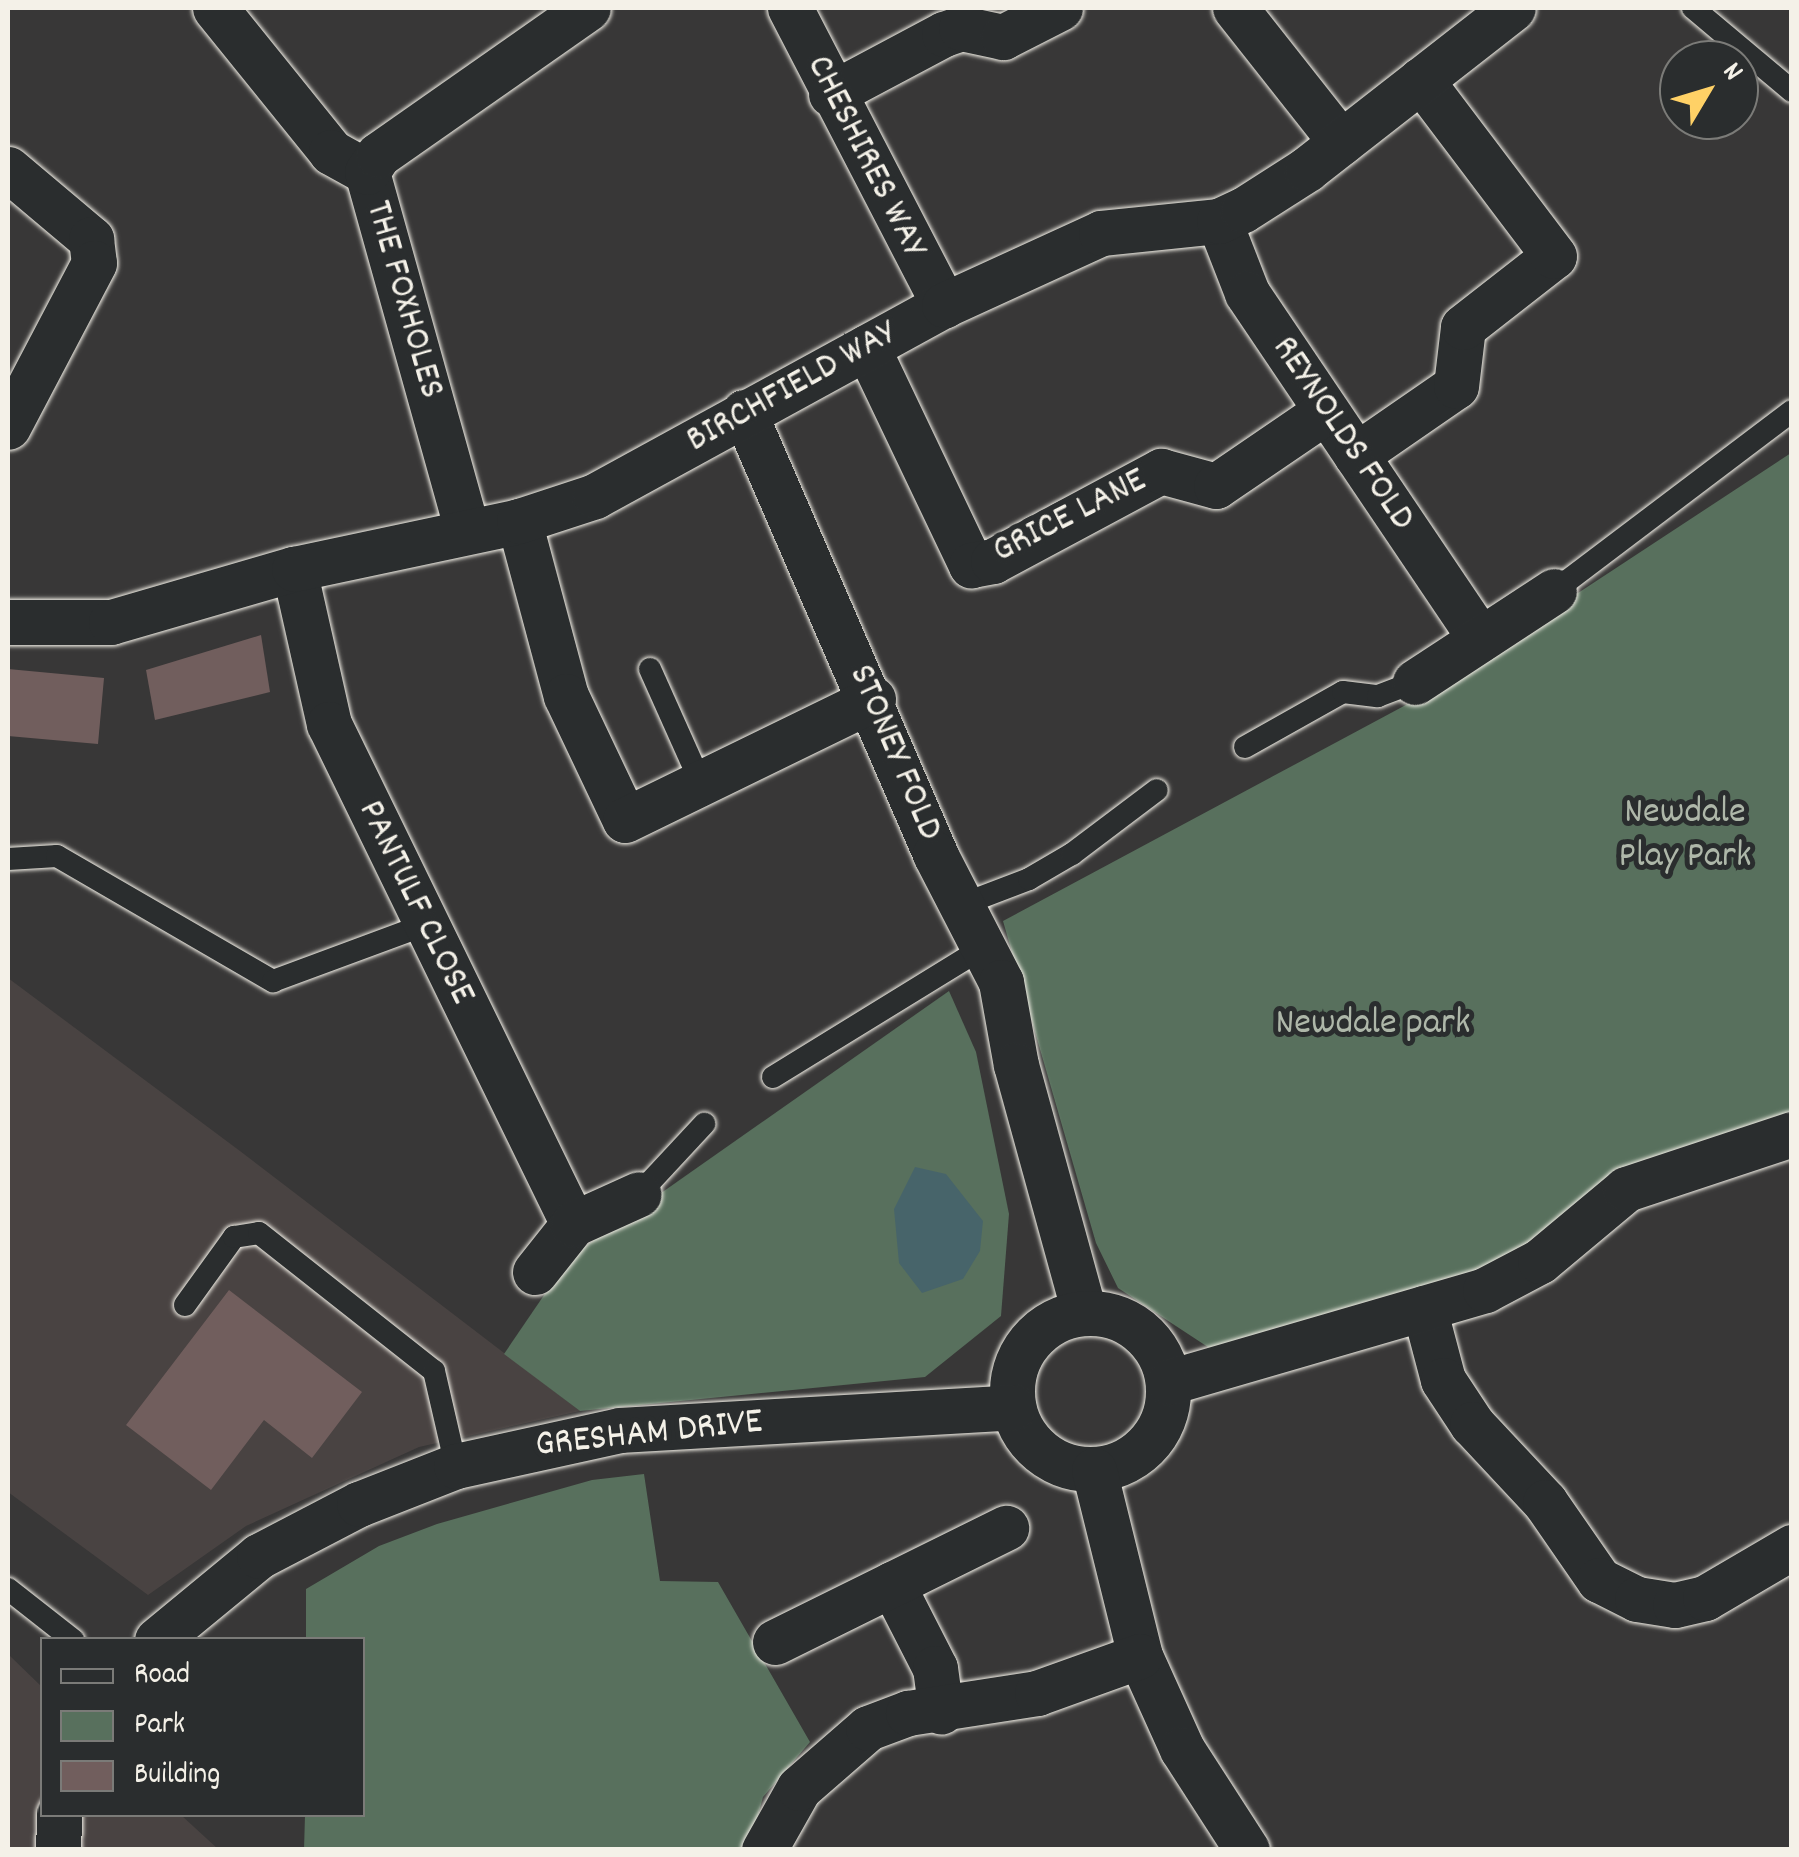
<!DOCTYPE html>
<html>
<head>
<meta charset="utf-8">
<style>
  body { margin:0 }
  #map { position:relative; width:1799px; height:1857px; overflow:hidden; background:#383737; font-family:Dekko,sans-serif }
  div>[style] { position:absolute }
  [style*='--x'] { left:calc(var(--x)*1px); top:calc(var(--y)*1px); width:calc(var(--w)*1px); rotate:calc(var(--a)*1deg) }
  .built>* { inset:0; background:#494342 }
  .green>* { inset:0; background:#58705d }
  .water>* { inset:0; background:#47646a }
  .building>* { inset:0; background:#715e5d }
  .roads { filter:drop-shadow(0 0 2px #f4f1e8) drop-shadow(0 0 2px #f4f1e8) }
  .lane>* { height:22px; margin:-11px; padding:0 11px; transform-origin:11px; border-radius:11px; background:#2a2d2e }
  .street>* { height:45px; margin:-22.5px; padding:0 22.5px; transform-origin:22.5px; border-radius:22.5px; background:#2a2d2e }
  .street>.ring { margin:-22.5px; padding:0; box-sizing:content-box; background:none; border:45px solid #2a2d2e; border-radius:50% }
  span { translate:-50% -50%; white-space:nowrap; text-align:center; line-height:1.15; -webkit-text-stroke:10px #2a2d2e; paint-order:stroke }
  .street-label { font-size:38px; color:#f4f1e8 }
  .park-label { font-size:38px; color:#aeb7a9 }
  .frame { position:absolute; inset:0; border:10px solid #f4f1e8; pointer-events:none }
  .legend { position:absolute; left:40px; top:1637px; width:325px; height:180px; box-sizing:border-box; background:#2a2d2e; border:2px solid #7b7b78; margin:0; padding:12px 18px; list-style:none; font-size:30px; color:#f4f1e8 }
  .legend li { display:flex; align-items:center; gap:20px; height:50px }
  .legend b { width:50px; border:2px solid #7b7b78 }
  .north { position:absolute; left:1659px; top:40px; width:100px; height:100px; box-sizing:border-box; background:#2a2d2e; border:2px solid #7b7b78; border-radius:50%; rotate:52deg; font-size:28px; font-weight:700; line-height:40px; text-align:center; color:#f4f1e8 }
  .north::after { content:''; display:block; margin:auto; width:35px; height:45px; background:#ffd166; clip-path:polygon(50% 0,100% 100%,50% 72%,0 100%) }
</style>
</head>
<body>
<div id="map">
  <div class="built">
    <div style="clip-path:polygon(8px 978px,240px 1151px,580px 1411px,419px 1447px,246px 1526px,148px 1595px,8px 1492px)"></div>
    <div style="clip-path:polygon(8px 1654px,42px 1687px,42px 1814px,181px 1815px,218px 1849px,8px 1849px)"></div>
  </div>
  <div class="green">
    <div style="clip-path:polygon(1791px 453px,1791px 1117px,1616px 1174px,1531px 1241px,1475px 1273px,1214px 1351px,1118px 1288px,1096px 1243px,1003px 921px,1417px 699px)"></div>
    <div style="clip-path:polygon(949px 991px,976px 1052px,1009px 1214px,1001px 1316px,925px 1377px,580px 1411px,504px 1354px,570px 1257px)"></div>
    <div style="clip-path:polygon(644px 1474px,660px 1581px,718px 1582px,810px 1742px,763px 1797px,749px 1849px,304px 1850px,305px 1815px,362px 1814px,362px 1640px,306px 1639px,306px 1589px,379px 1546px,437px 1524px,592px 1480px)"></div>
  </div>
  <div class="water">
    <div style="clip-path:polygon(915px 1167px,946px 1174px,983px 1221px,980px 1251px,963px 1279px,922px 1293px,899px 1263px,894px 1209px)"></div>
  </div>
  <div class="building">
    <div style="clip-path:polygon(261px 635px,270px 692px,155px 720px,146px 670px)"></div>
    <div style="clip-path:polygon(8px 669px,104px 678px,98px 744px,8px 736px)"></div>
    <div style="clip-path:polygon(229px 1290px,362px 1392px,312px 1458px,264px 1420px,211px 1490px,126px 1425px)"></div>
  </div>
  <div class="roads">
    <div class="lane">
      <div style="--x:1693;--y:8;--w:129;--a:40"></div>
      <div style="--x:1554;--y:591;--w:298;--a:-37.1"></div>
      <div style="--x:650;--y:669;--w:125;--a:65.9"></div>
      <div style="--x:1245;--y:747;--w:112;--a:-29.3"></div>
      <div style="--x:1343;--y:692;--w:35;--a:7"></div>
      <div style="--x:1378;--y:696;--w:40;--a:-21"></div>
      <div style="--x:8;--y:859;--w:49;--a:-3.5"></div>
      <div style="--x:57;--y:856;--w:250;--a:30.1"></div>
      <div style="--x:273;--y:981;--w:161;--a:-20.3"></div>
      <div style="--x:961;--y:905;--w:73;--a:-20.9"></div>
      <div style="--x:1029;--y:879;--w:50;--a:-30.2"></div>
      <div style="--x:1072;--y:854;--w:106;--a:-37"></div>
      <div style="--x:773;--y:1077;--w:246;--a:-31.6"></div>
      <div style="--x:983;--y:948;--w:5;--a:68"></div>
      <div style="--x:639;--y:1194;--w:96;--a:-47.1"></div>
      <div style="--x:185;--y:1305;--w:84;--a:-54.2"></div>
      <div style="--x:234;--y:1237;--w:25;--a:-9"></div>
      <div style="--x:259;--y:1233;--w:223;--a:38.3"></div>
      <div style="--x:434;--y:1371;--w:98;--a:77"></div>
      <div style="--x:8;--y:1589;--w:83;--a:38.1"></div>
    </div>
    <div class="street">
      <div style="--x:215;--y:8;--w:185;--a:51.1"></div>
      <div style="--x:331;--y:152;--w:41;--a:29.1"></div>
      <div style="--x:367;--y:172;--w:372;--a:74.4"></div>
      <div style="--x:790;--y:8;--w:335;--a:62.6"></div>
      <div style="--x:1235;--y:8;--w:171;--a:51.7"></div>
      <div style="--x:831;--y:94;--w:128;--a:-28"></div>
      <div style="--x:944;--y:34;--w:18;--a:-19"></div>
      <div style="--x:961;--y:28;--w:43;--a:12.1"></div>
      <div style="--x:1003;--y:37;--w:64;--a:-27"></div>
      <div style="--x:8;--y:169;--w:109;--a:40.1"></div>
      <div style="--x:91;--y:239;--w:24;--a:83"></div>
      <div style="--x:94;--y:263;--w:185;--a:117.7"></div>
      <div style="--x:367;--y:172;--w:20;--a:-57"></div>
      <div style="--x:378;--y:155;--w:256;--a:-35"></div>
      <div style="--x:1219;--y:221;--w:77;--a:68.7"></div>
      <div style="--x:1247;--y:293;--w:417;--a:56"></div>
      <div style="--x:867;--y:347;--w:242;--a:64.5"></div>
      <div style="--x:971;--y:565;--w:22;--a:-10"></div>
      <div style="--x:993;--y:561;--w:191;--a:-28.2"></div>
      <div style="--x:1161;--y:471;--w:57;--a:15.3"></div>
      <div style="--x:1216;--y:486;--w:133;--a:-34.3"></div>
      <div style="--x:744;--y:412;--w:482;--a:66.6"></div>
      <div style="--x:935;--y:854;--w:144;--a:62.7"></div>
      <div style="--x:1001;--y:982;--w:84;--a:79.8"></div>
      <div style="--x:1016;--y:1065;--w:256;--a:74.6"></div>
      <div style="--x:1356;--y:455;--w:121;--a:-34.6"></div>
      <div style="--x:1456;--y:386;--w:59;--a:-83.2"></div>
      <div style="--x:1463;--y:327;--w:115;--a:-38"></div>
      <div style="--x:1554;--y:256;--w:221;--a:-127.1"></div>
      <div style="--x:519;--y:521;--w:181;--a:75"></div>
      <div style="--x:566;--y:696;--w:137;--a:64.6"></div>
      <div style="--x:625;--y:820;--w:276;--a:-26"></div>
      <div style="--x:294;--y:569;--w:159;--a:77.3"></div>
      <div style="--x:329;--y:724;--w:556;--a:63.99"></div>
      <div style="--x:8;--y:622;--w:103;--a:0"></div>
      <div style="--x:111;--y:622;--w:191;--a:-16.2"></div>
      <div style="--x:294;--y:569;--w:230;--a:-12"></div>
      <div style="--x:519;--y:521;--w:80;--a:-18.2"></div>
      <div style="--x:595;--y:496;--w:398;--a:-28.7"></div>
      <div style="--x:944;--y:305;--w:173;--a:-24.6"></div>
      <div style="--x:1101;--y:233;--w:119;--a:-5.8"></div>
      <div style="--x:1219;--y:221;--w:26;--a:-25"></div>
      <div style="--x:1243;--y:210;--w:76;--a:-32.6"></div>
      <div style="--x:1307;--y:169;--w:261;--a:-38"></div>
      <div style="--x:1415;--y:682;--w:166;--a:-33.2"></div>
      <div style="--x:535;--y:1272;--w:61;--a:-51.6"></div>
      <div style="--x:573;--y:1224;--w:72;--a:-24.4"></div>
      <div style="--x:1424;--y:1308;--w:74;--a:75.2"></div>
      <div style="--x:1443;--y:1380;--w:53;--a:56.6"></div>
      <div style="--x:1472;--y:1424;--w:107;--a:46.9"></div>
      <div style="--x:1545;--y:1502;--w:95;--a:55.3"></div>
      <div style="--x:1599;--y:1580;--w:42;--a:26.6"></div>
      <div style="--x:1637;--y:1599;--w:38;--a:9"></div>
      <div style="--x:1675;--y:1605;--w:31;--a:-13"></div>
      <div style="--x:1705;--y:1598;--w:101;--a:-30.4"></div>
      <div class="ring" style="left:1012px;top:1313px;width:111px;height:111px"></div>
      <div style="--x:1169;--y:1382;--w:329;--a:-16.2"></div>
      <div style="--x:1485;--y:1290;--w:62;--a:-27.8"></div>
      <div style="--x:1540;--y:1261;--w:112;--a:-39.9"></div>
      <div style="--x:1626;--y:1189;--w:175;--a:-18.3"></div>
      <div style="--x:1094;--y:1470;--w:192;--a:76.1"></div>
      <div style="--x:1140;--y:1656;--w:102;--a:65.7"></div>
      <div style="--x:1182;--y:1749;--w:120;--a:57.2"></div>
      <div style="--x:892;--y:1584;--w:94;--a:62.9"></div>
      <div style="--x:935;--y:1668;--w:44;--a:82.2"></div>
      <div style="--x:157;--y:1640;--w:132;--a:-39.5"></div>
      <div style="--x:259;--y:1556;--w:113;--a:-27.5"></div>
      <div style="--x:359;--y:1504;--w:104;--a:-21.4"></div>
      <div style="--x:456;--y:1466;--w:168;--a:-12.4"></div>
      <div style="--x:620;--y:1430;--w:394;--a:-3.3"></div>
      <div style="--x:775;--y:1642;--w:258;--a:-26.3"></div>
      <div style="--x:58;--y:1850;--w:36;--a:-88"></div>
      <div style="--x:764;--y:1850;--w:71;--a:-60.6"></div>
      <div style="--x:799;--y:1788;--w:91;--a:-41"></div>
      <div style="--x:868;--y:1728;--w:43;--a:-20.6"></div>
      <div style="--x:908;--y:1713;--w:131;--a:-8.8"></div>
      <div style="--x:1037;--y:1693;--w:109;--a:-19.8"></div>
    </div>
  </div>
  <div class="street-label">
    <span style="left:865px;top:157px;rotate:63deg">CHESHIRES WAY</span>
    <span style="left:403px;top:300px;rotate:74deg">THE FOXHOLES</span>
    <span style="left:792px;top:388px;rotate:-29deg">BIRCHFIELD WAY</span>
    <span style="left:1342px;top:434px;rotate:56deg">REYNOLDS FOLD</span>
    <span style="left:1070px;top:517px;rotate:-27deg">GRICE LANE</span>
    <span style="left:894px;top:753px;rotate:67deg">STONEY FOLD</span>
    <span style="left:415px;top:903px;rotate:64deg">PANTULF CLOSE</span>
    <span style="left:649px;top:1435px;rotate:-6deg">GRESHAM DRIVE</span>
  </div>
  <div class="park-label">
    <span style="left:1685px;top:836px">Newdale<br>Play Park</span>
    <span style="left:1373px;top:1025px">Newdale park</span>
  </div>
  <div class="frame"></div>
  <ul class="legend">
  <li><b style="height:12px;background:#2a2d2e"></b>Road</li>
  <li><b style="height:28px;background:#58705d"></b>Park</li>
  <li><b style="height:28px;background:#715e5d"></b>Building</li>
  </ul>
  <div class="north">N</div>
</div>
</body>
</html>
